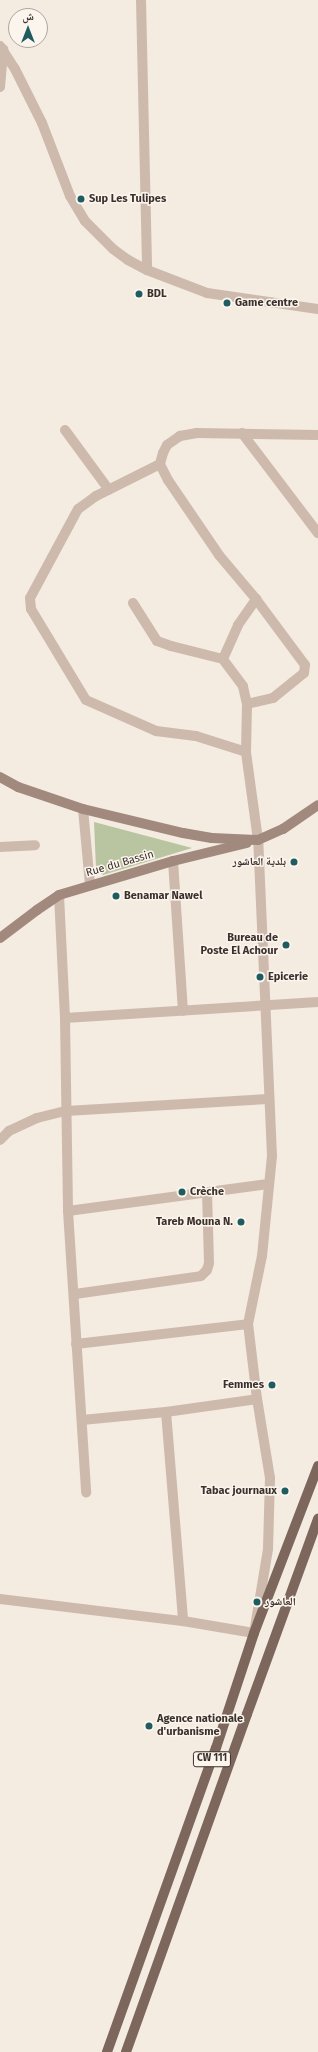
<!DOCTYPE html>
<html>
<head>
<meta charset="utf-8">
<style>
  body { margin:0 }
  #map { position:relative; width:318px; height:2052px; overflow:hidden; background:#f4ebe1; font-family:"Fira Sans","Noto Naskh Arabic",sans-serif }
  div>[style] { position:absolute }
  [style*='--x'] { left:calc(var(--x)*1px); top:calc(var(--y)*1px); width:calc(var(--w)*1px); rotate:calc(var(--a)*1deg) }
  .green>* { inset:0; background:#b9c4a0 }
  .street>* { height:10px; margin:-5px; padding:0 5px; transform-origin:5px; border-radius:5px; background:#cdbaac }
  .secondary>* { height:10px; margin:-5px; padding:0 5px; transform-origin:5px; border-radius:5px; background:#a1897d }
  .primary>* { height:10px; margin:-5px; padding:0 5px; transform-origin:5px; border-radius:5px; background:#7d665c }
  .dots>* { width:11px; height:11px; translate:-50% -50%; box-sizing:border-box; border:2px solid #fbf5ee; border-radius:50% }
  span { translate:-50% -50%; white-space:nowrap; text-align:center; line-height:1.15; -webkit-text-stroke:3px #fbf5ee; paint-order:stroke }
  .shield-label span { padding:1px 3px; background:#fbf5ee; border:1px solid; border-radius:3px; -webkit-text-stroke-width:0 }
  .shield-label { font-size:10px; color:#3b302b; font-weight:700 }
  .poi-label { font-size:11px; color:#3b302b; font-weight:700 }
  .left { translate:0 -50%; text-align:left }
  .right { translate:-100% -50%; text-align:right }
  .street-label { font-size:11px; color:#3b302b }
  .north { position:absolute; left:8px; top:8px; width:40px; height:40px; box-sizing:border-box; background:#fbf5ee; border:1px solid #aea6a0; border-radius:50%; rotate:0deg; font-size:11px; font-weight:700; line-height:16px; text-align:center; color:#3b302b }
  .north::after { content:''; display:block; margin:auto; width:14px; height:18px; background:#1e5c5f; clip-path:polygon(50% 0,100% 100%,50% 72%,0 100%) }
</style>
</head>
<body>
<div id="map">
  <div class="green">
    <div style="clip-path:polygon(94px 822px,192px 848px,103px 875px,96px 868px)"></div>
  </div>
  <div class="street">
    <div style="--x:141;--y:0;--w:270;--a:88.7"></div>
    <div style="--x:0;--y:46;--w:27;--a:57"></div>
    <div style="--x:15;--y:69;--w:60;--a:63.4"></div>
    <div style="--x:42;--y:123;--w:78;--a:69"></div>
    <div style="--x:70;--y:196;--w:29;--a:59"></div>
    <div style="--x:85;--y:221;--w:40;--a:45"></div>
    <div style="--x:113;--y:249;--w:19;--a:36"></div>
    <div style="--x:128;--y:260;--w:21;--a:28"></div>
    <div style="--x:147;--y:270;--w:64;--a:21"></div>
    <div style="--x:207;--y:293;--w:112;--a:8.2"></div>
    <div style="--x:0;--y:87;--w:38;--a:-85"></div>
    <div style="--x:65;--y:430;--w:74;--a:53.7"></div>
    <div style="--x:242;--y:433;--w:126;--a:52.8"></div>
    <div style="--x:160;--y:464;--w:72;--a:153.4"></div>
    <div style="--x:96;--y:496;--w:22;--a:144"></div>
    <div style="--x:78;--y:509;--w:101;--a:118.3"></div>
    <div style="--x:30;--y:598;--w:11;--a:85"></div>
    <div style="--x:31;--y:609;--w:106;--a:58.9"></div>
    <div style="--x:86;--y:700;--w:77;--a:23.9"></div>
    <div style="--x:156;--y:731;--w:40;--a:7.1"></div>
    <div style="--x:196;--y:736;--w:52;--a:17.7"></div>
    <div style="--x:223;--y:659;--w:37;--a:-66"></div>
    <div style="--x:238;--y:625;--w:32;--a:-55"></div>
    <div style="--x:247;--y:704;--w:27;--a:-13"></div>
    <div style="--x:273;--y:698;--w:40;--a:-39"></div>
    <div style="--x:304;--y:673;--w:8;--a:-83"></div>
    <div style="--x:305;--y:665;--w:82;--a:-126.6"></div>
    <div style="--x:256;--y:599;--w:57;--a:-130.1"></div>
    <div style="--x:219;--y:555;--w:91;--a:-124.2"></div>
    <div style="--x:168;--y:480;--w:18;--a:-117"></div>
    <div style="--x:160;--y:464;--w:11;--a:-75"></div>
    <div style="--x:163;--y:453;--w:9;--a:-63"></div>
    <div style="--x:167;--y:445;--w:16;--a:-35"></div>
    <div style="--x:180;--y:436;--w:17;--a:-10"></div>
    <div style="--x:197;--y:433;--w:121;--a:0.9"></div>
    <div style="--x:83;--y:809;--w:76;--a:84.7"></div>
    <div style="--x:0;--y:847;--w:35;--a:-3"></div>
    <div style="--x:173;--y:861;--w:150;--a:86.2"></div>
    <div style="--x:59;--y:895;--w:123;--a:87.2"></div>
    <div style="--x:65;--y:1018;--w:193;--a:89.1"></div>
    <div style="--x:68;--y:1211;--w:282;--a:86.3"></div>
    <div style="--x:65;--y:1018;--w:254;--a:-3.6"></div>
    <div style="--x:0;--y:1140;--w:13;--a:-45"></div>
    <div style="--x:9;--y:1131;--w:31;--a:-25"></div>
    <div style="--x:37;--y:1118;--w:30;--a:-14"></div>
    <div style="--x:66;--y:1111;--w:203;--a:-3.4"></div>
    <div style="--x:68;--y:1211;--w:202;--a:-7.7"></div>
    <div style="--x:75;--y:1294;--w:127;--a:-8.1"></div>
    <div style="--x:201;--y:1276;--w:8;--a:-45"></div>
    <div style="--x:207;--y:1270;--w:7;--a:-74"></div>
    <div style="--x:209;--y:1263;--w:70;--a:-91.6"></div>
    <div style="--x:76;--y:1344;--w:173;--a:-6.6"></div>
    <div style="--x:166;--y:1412;--w:210;--a:85.3"></div>
    <div style="--x:82;--y:1420;--w:84;--a:-5.4"></div>
    <div style="--x:166;--y:1412;--w:92;--a:-8.1"></div>
    <div style="--x:0;--y:1599;--w:184;--a:6.9"></div>
    <div style="--x:183;--y:1621;--w:72;--a:9.6"></div>
    <div style="--x:254;--y:1633;--w:85;--a:-80.5"></div>
    <div style="--x:268;--y:1549;--w:71;--a:-88.4"></div>
    <div style="--x:270;--y:1478;--w:80;--a:-99.3"></div>
    <div style="--x:257;--y:1399;--w:76;--a:-96.8"></div>
    <div style="--x:248;--y:1324;--w:69;--a:-78.4"></div>
    <div style="--x:262;--y:1256;--w:100;--a:-84.3"></div>
    <div style="--x:272;--y:1156;--w:316;--a:-92.5"></div>
    <div style="--x:258;--y:840;--w:89;--a:-97.8"></div>
    <div style="--x:246;--y:752;--w:48;--a:-88.8"></div>
    <div style="--x:247;--y:704;--w:18;--a:-103"></div>
    <div style="--x:243;--y:686;--w:34;--a:-127"></div>
    <div style="--x:223;--y:659;--w:54;--a:-166"></div>
    <div style="--x:171;--y:646;--w:15;--a:-160"></div>
    <div style="--x:157;--y:641;--w:45;--a:-122.3"></div>
  </div>
  <div class="secondary">
    <div style="--x:0;--y:777;--w:21;--a:29"></div>
    <div style="--x:18;--y:787;--w:69;--a:18.7"></div>
    <div style="--x:83;--y:809;--w:103;--a:13.5"></div>
    <div style="--x:183;--y:833;--w:29;--a:10"></div>
    <div style="--x:212;--y:838;--w:46;--a:2.5"></div>
    <div style="--x:258;--y:840;--w:27;--a:-24"></div>
    <div style="--x:283;--y:829;--w:42;--a:-34.4"></div>
    <div style="--x:0;--y:938;--w:46;--a:-37.1"></div>
    <div style="--x:37;--y:910;--w:27;--a:-34"></div>
    <div style="--x:59;--y:895;--w:119;--a:-16.6"></div>
    <div style="--x:173;--y:861;--w:76;--a:-13.7"></div>
  </div>
  <div class="primary">
    <div style="--x:107;--y:2052;--w:323;--a:-70.3"></div>
    <div style="--x:216;--y:1748;--w:121;--a:-71.7"></div>
    <div style="--x:254;--y:1633;--w:179;--a:-69"></div>
    <div style="--x:126;--y:2052;--w:359;--a:-70.3"></div>
    <div style="--x:247;--y:1714;--w:208;--a:-70"></div>
  </div>
  <div class="dots">
    <div style="left:81px;top:199px;background:#1e5c5f"></div>
    <div style="left:139px;top:294px;background:#1e5c5f"></div>
    <div style="left:227px;top:303px;background:#1e5c5f"></div>
    <div style="left:294px;top:862px;background:#1e5c5f"></div>
    <div style="left:116px;top:896px;background:#1e5c5f"></div>
    <div style="left:286px;top:945px;background:#1e5c5f"></div>
    <div style="left:260px;top:977px;background:#1e5c5f"></div>
    <div style="left:182px;top:1192px;background:#1e5c5f"></div>
    <div style="left:241px;top:1222px;background:#1e5c5f"></div>
    <div style="left:272px;top:1385px;background:#1e5c5f"></div>
    <div style="left:285px;top:1491px;background:#1e5c5f"></div>
    <div style="left:257px;top:1602px;background:#1e5c5f"></div>
    <div style="left:149px;top:1726px;background:#1e5c5f"></div>
  </div>
  <div class="shield-label">
    <span style="left:212px;top:1759px">CW 111</span>
  </div>
  <div class="poi-label">
    <span class="left" style="left:89px;top:199px">Sup Les Tulipes</span>
    <span class="left" style="left:147px;top:294px">BDL</span>
    <span class="left" style="left:235px;top:303px">Game centre</span>
    <span class="right" style="left:286px;top:862px">بلدية العاشور</span>
    <span class="left" style="left:124px;top:896px">Benamar Nawel</span>
    <span class="right" style="left:278px;top:945px">Bureau de<br>Poste El Achour</span>
    <span class="left" style="left:268px;top:977px">Epicerie</span>
    <span class="left" style="left:190px;top:1192px">Crèche</span>
    <span class="right" style="left:233px;top:1222px">Tareb Mouna N.</span>
    <span class="right" style="left:264px;top:1385px">Femmes</span>
    <span class="right" style="left:277px;top:1491px">Tabac journaux</span>
    <span class="left" style="left:265px;top:1602px">العاشور</span>
    <span class="left" style="left:157px;top:1726px">Agence nationale<br>d'urbanisme</span>
  </div>
  <div class="street-label">
    <span style="left:120px;top:864px;rotate:-16deg">Rue du Bassin</span>
  </div>
  <div class="north">ش</div>
</div>
</body>
</html>
